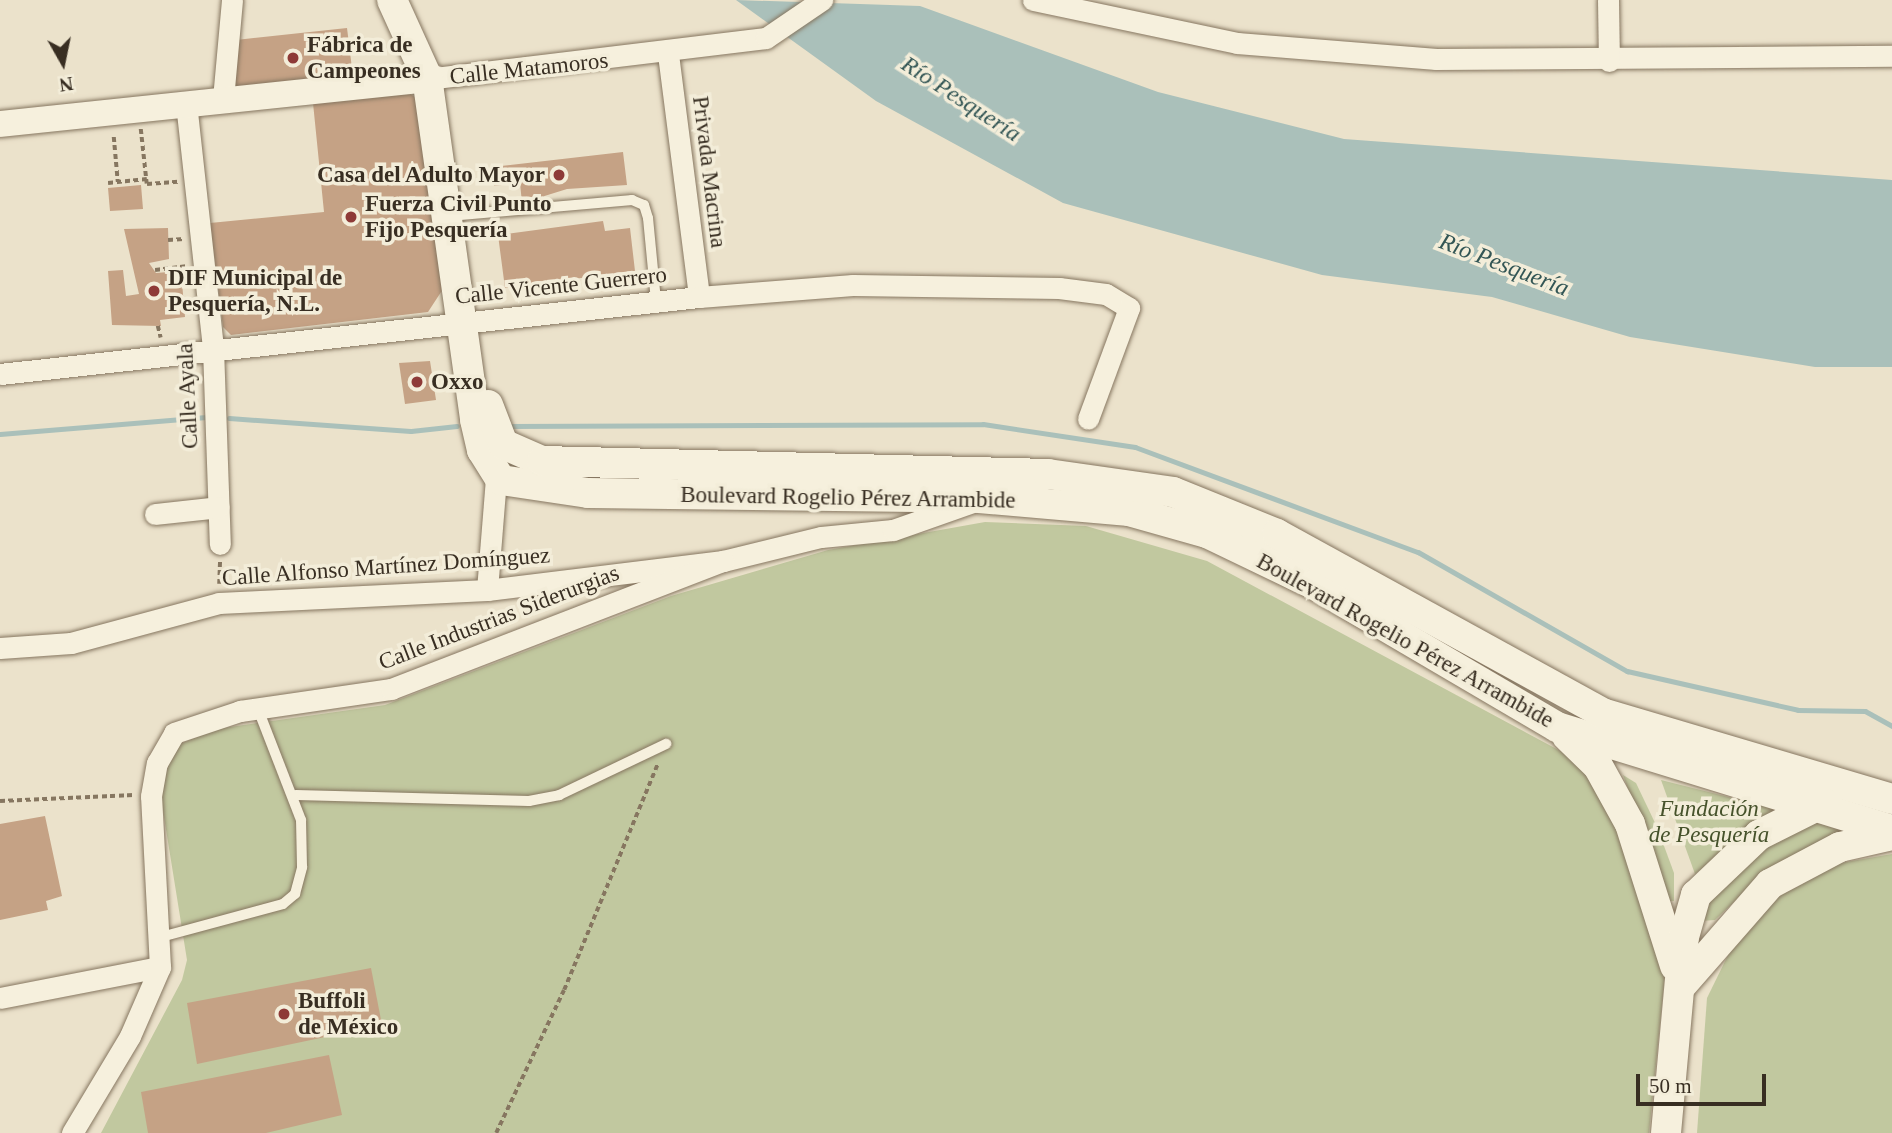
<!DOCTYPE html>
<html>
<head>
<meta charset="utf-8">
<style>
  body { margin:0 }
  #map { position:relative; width:1892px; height:1133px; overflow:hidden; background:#ebe2cb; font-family:Georgia,serif }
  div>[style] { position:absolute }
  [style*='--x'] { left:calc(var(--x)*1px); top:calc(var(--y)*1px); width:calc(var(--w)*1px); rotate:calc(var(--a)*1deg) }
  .green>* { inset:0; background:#c1c89f }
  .water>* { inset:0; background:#aac0ba }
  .stream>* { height:5px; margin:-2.5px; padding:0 2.5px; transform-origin:2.5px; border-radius:2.5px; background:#aac0ba }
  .building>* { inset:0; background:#c5a285 }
  .path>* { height:3.5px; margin-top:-1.75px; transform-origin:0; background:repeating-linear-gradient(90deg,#867660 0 5px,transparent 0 8.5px) }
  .roads { filter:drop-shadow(0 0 2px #867660) drop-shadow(0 0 2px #867660) }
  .service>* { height:10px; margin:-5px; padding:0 5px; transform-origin:5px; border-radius:5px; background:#f6f0dd }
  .minor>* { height:21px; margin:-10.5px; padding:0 10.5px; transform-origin:10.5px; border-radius:10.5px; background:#f6f0dd }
  .tertiary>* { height:26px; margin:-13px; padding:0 13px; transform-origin:13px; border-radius:13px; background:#f6f0dd }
  .secondary>* { height:30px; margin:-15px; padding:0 15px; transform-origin:15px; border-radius:15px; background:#f6f0dd }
  .dots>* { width:19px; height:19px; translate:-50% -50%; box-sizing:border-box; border:4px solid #f3edd9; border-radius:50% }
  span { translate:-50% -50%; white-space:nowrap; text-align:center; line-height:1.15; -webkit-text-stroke:7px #f3edd9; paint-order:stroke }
  .poi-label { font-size:23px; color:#382e22; font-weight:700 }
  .left { translate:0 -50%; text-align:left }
  .right { translate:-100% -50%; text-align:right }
  .street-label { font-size:23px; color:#382e22 }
  .park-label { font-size:23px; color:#46522b; font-style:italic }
  .water-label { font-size:24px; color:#335655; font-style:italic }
  .north { position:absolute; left:28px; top:28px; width:70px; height:70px; -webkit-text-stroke:5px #f3edd9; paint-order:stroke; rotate:171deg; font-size:19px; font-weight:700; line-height:28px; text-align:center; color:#382e22 }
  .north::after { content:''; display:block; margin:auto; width:24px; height:32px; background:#382e22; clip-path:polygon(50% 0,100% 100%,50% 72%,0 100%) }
  .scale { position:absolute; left:1636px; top:1074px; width:130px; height:32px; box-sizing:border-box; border:4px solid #382e22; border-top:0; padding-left:9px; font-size:21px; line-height:24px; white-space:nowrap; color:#382e22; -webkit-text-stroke:5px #f3edd9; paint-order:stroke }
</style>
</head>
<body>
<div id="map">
  <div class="green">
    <div style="clip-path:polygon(985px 522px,1086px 526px,1207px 561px,1579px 761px,1604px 793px,1666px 965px,1649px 1133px,101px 1133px,182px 980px,187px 960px,160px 792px,165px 757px,175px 746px,216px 729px,385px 705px,671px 596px,828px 550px)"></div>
    <div style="clip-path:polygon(1623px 775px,1636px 783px,1657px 827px,1674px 873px,1674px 901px,1668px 901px)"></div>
    <div style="clip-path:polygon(1661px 780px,1772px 808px,1775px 811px,1695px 874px)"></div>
    <div style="clip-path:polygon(1812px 821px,1846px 832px,1758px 879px,1715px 920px,1701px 921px,1701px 912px,1742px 857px)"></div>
    <div style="clip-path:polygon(1892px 854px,1892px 1133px,1697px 1133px,1707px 998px,1731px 949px,1775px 895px,1840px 863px)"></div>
  </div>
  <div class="water">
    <div style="clip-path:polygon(736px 0,920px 6px,1158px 92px,1344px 139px,1892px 180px,1892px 367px,1815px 367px,1630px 337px,1492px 297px,1322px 275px,1063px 203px,876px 101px)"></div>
  </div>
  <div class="stream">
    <div style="--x:229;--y:418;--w:182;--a:4.1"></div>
    <div style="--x:411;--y:431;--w:46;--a:-6.2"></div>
    <div style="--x:507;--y:426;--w:476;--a:-0.2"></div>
    <div style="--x:983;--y:424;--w:154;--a:8.6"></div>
    <div style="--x:1135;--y:447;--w:302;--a:20.4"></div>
    <div style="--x:1418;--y:552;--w:241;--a:29.7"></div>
    <div style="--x:1627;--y:671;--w:175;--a:12.8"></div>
    <div style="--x:1798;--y:710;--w:67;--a:0.9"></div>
    <div style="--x:1865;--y:711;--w:31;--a:29"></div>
    <div style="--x:0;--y:434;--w:207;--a:-4.7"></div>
  </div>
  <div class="building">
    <div style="clip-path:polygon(347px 28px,353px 77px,235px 90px,236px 40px)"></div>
    <div style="clip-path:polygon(409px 93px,422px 102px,443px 289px,428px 312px,231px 335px,223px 327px,210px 223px,324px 212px,313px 103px)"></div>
    <div style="clip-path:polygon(623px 152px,627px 185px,567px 189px,522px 203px,520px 183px,494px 186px,492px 167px)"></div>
    <div style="clip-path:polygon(141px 185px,143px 209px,110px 211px,108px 188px)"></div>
    <div style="clip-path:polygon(603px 221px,605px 231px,630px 228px,635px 271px,505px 288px,498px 235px)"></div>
    <div style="clip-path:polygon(168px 228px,169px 259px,149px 263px,156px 273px,181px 271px,185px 317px,160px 320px,161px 326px,112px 325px,108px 271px,123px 270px,126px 296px,139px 294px,124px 229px)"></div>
    <div style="clip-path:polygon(430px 361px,436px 400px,405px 404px,399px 363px)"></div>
    <div style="clip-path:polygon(45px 816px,62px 896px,46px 901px,48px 910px,0 920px,0 824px)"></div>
    <div style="clip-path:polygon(371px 968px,382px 1025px,197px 1064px,187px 1003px)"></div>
    <div style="clip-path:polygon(329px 1055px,342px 1115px,266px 1133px,148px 1133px,141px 1092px)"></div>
  </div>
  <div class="path">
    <div style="--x:141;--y:129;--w:55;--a:83.8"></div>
    <div style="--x:147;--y:184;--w:31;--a:-4"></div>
    <div style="--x:114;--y:137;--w:45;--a:84.9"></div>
    <div style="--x:108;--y:183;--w:39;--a:-6"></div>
    <div style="--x:168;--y:240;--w:16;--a:-4"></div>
    <div style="--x:155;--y:270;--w:33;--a:-7"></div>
    <div style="--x:158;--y:326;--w:12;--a:76"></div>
    <div style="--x:219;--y:584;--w:24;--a:-88"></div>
    <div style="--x:0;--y:801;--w:134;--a:-2.6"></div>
    <div style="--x:496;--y:1133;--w:158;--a:-64.6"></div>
    <div style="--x:564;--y:990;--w:246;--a:-67.5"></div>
  </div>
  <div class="roads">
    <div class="service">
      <div style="--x:449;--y:216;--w:184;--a:-5"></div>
      <div style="--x:632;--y:200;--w:13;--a:23"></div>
      <div style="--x:644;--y:205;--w:14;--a:73"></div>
      <div style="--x:648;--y:218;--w:83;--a:84.5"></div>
      <div style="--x:296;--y:795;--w:233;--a:1.5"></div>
      <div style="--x:529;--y:801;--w:31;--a:-11"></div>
      <div style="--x:559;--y:795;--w:119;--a:-25.5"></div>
      <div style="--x:161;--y:937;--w:126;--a:-15.1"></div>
      <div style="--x:283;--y:904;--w:16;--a:-40"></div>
      <div style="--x:295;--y:894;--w:28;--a:-75"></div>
      <div style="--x:302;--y:867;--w:47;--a:-91.2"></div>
      <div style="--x:301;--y:820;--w:119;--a:-111.2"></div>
    </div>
    <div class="minor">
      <div style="--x:1033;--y:0;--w:208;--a:11.9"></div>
      <div style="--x:1237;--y:43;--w:200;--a:4.6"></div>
      <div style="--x:1436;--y:59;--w:456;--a:-0.4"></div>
      <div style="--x:1608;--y:0;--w:61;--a:89.1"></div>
      <div style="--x:668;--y:54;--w:245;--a:82.7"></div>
      <div style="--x:435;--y:78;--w:333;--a:-6.9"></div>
      <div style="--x:766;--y:38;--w:68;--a:-34.2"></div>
      <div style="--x:223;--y:99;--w:99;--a:-84.8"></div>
      <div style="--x:186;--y:103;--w:246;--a:83.7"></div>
      <div style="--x:213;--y:348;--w:196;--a:88"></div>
      <div style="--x:0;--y:374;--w:703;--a:-6.29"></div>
      <div style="--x:699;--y:297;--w:154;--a:-4.5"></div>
      <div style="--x:853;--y:285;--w:206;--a:0.8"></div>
      <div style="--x:1059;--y:288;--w:47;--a:7.3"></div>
      <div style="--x:1106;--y:294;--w:27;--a:31"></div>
      <div style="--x:1129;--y:308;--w:118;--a:110.3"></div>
      <div style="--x:155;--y:514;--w:64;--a:-6.2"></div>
      <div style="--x:487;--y:590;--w:123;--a:-85.4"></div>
      <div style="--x:0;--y:648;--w:71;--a:-4"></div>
      <div style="--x:71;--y:643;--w:153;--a:-15.1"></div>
      <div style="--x:219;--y:603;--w:268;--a:-2.8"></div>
      <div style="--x:487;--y:590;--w:238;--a:-7"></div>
      <div style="--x:723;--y:561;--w:101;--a:-13.8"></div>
      <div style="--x:821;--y:537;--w:72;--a:-5.6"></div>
      <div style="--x:893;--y:530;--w:88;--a:-19.3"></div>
      <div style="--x:0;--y:998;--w:163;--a:-11"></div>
      <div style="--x:72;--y:1133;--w:113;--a:-59.1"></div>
      <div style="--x:130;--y:1036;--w:75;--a:-66.5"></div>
      <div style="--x:160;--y:967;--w:171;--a:-93"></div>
      <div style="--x:151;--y:796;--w:34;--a:-80"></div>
      <div style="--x:157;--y:763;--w:34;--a:-60"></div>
      <div style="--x:174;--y:733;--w:70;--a:-18.4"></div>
      <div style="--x:240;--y:711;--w:153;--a:-8.3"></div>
      <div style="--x:391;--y:689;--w:356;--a:-21.1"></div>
    </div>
    <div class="tertiary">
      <div style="--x:0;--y:124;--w:437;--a:-6"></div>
    </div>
    <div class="secondary">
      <div style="--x:392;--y:0;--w:85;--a:65.6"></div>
      <div style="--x:427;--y:77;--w:346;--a:82"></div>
      <div style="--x:475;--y:420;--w:31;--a:77"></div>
      <div style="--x:482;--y:450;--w:36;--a:58"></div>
      <div style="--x:501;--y:480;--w:88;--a:8.5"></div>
      <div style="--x:588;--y:493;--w:391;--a:0.7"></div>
      <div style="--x:979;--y:498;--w:151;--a:5"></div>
      <div style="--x:1129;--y:511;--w:81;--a:15.8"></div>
      <div style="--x:1207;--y:533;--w:120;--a:25.7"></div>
      <div style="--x:1315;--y:585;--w:281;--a:30.4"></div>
      <div style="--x:1557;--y:727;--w:350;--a:17.1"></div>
      <div style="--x:488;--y:405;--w:42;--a:69"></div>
      <div style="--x:503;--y:444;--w:43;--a:23.6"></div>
      <div style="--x:542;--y:461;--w:506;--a:1.47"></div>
      <div style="--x:1048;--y:474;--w:126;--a:8.2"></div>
      <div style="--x:1173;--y:492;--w:112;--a:22"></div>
      <div style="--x:1277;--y:534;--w:374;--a:28.8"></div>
      <div style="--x:1605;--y:714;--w:299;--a:16.5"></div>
      <div style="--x:1567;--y:736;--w:43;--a:44.1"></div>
      <div style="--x:1598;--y:766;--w:66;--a:61.1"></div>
      <div style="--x:1630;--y:824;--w:149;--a:72.4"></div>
      <div style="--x:1681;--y:986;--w:135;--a:-48.9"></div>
      <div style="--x:1770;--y:884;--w:79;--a:-27.9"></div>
      <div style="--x:1840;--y:847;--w:53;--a:-13"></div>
      <div style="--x:1666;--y:1133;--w:197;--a:-84.8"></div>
      <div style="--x:1684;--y:937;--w:44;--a:-74.1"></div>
      <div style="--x:1696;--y:895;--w:87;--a:-43.6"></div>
      <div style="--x:1759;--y:835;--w:72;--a:-26.6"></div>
    </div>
  </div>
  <div class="dots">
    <div style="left:293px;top:58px;background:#8e3a37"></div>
    <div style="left:559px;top:175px;background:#8e3a37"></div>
    <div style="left:351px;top:217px;background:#8e3a37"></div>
    <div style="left:154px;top:291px;background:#8e3a37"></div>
    <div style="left:417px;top:382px;background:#8e3a37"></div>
    <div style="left:284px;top:1014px;background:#8e3a37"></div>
  </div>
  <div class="poi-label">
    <span class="left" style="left:307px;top:58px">Fábrica de<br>Campeones</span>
    <span class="right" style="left:545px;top:175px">Casa del Adulto Mayor</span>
    <span class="left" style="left:365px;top:217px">Fuerza Civil Punto<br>Fijo Pesquería</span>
    <span class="left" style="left:168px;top:291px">DIF Municipal de<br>Pesquería, N.L.</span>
    <span class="left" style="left:431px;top:382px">Oxxo</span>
    <span class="left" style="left:298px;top:1014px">Buffoli<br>de México</span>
  </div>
  <div class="street-label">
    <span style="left:529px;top:69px;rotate:-6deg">Calle Matamoros</span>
    <span style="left:709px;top:172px;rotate:83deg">Privada Macrina</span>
    <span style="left:561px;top:286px;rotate:-6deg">Calle Vicente Guerrero</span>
    <span style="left:188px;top:396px;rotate:-93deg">Calle Ayala</span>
    <span style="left:848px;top:498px;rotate:1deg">Boulevard Rogelio Pérez Arrambide</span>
    <span style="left:386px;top:567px;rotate:-4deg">Calle Alfonso Martínez Domínguez</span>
    <span style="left:499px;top:618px;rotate:-21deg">Calle Industrias Siderurgias</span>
    <span style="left:1405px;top:641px;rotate:29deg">Boulevard Rogelio Pérez Arrambide</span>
  </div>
  <div class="park-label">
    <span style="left:1709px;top:822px">Fundación<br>de Pesquería</span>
  </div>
  <div class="water-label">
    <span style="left:961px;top:99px;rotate:33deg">Río Pesquería</span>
    <span style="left:1504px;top:265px;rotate:21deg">Río Pesquería</span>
  </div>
  <div class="north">N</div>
  <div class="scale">50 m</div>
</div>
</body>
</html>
